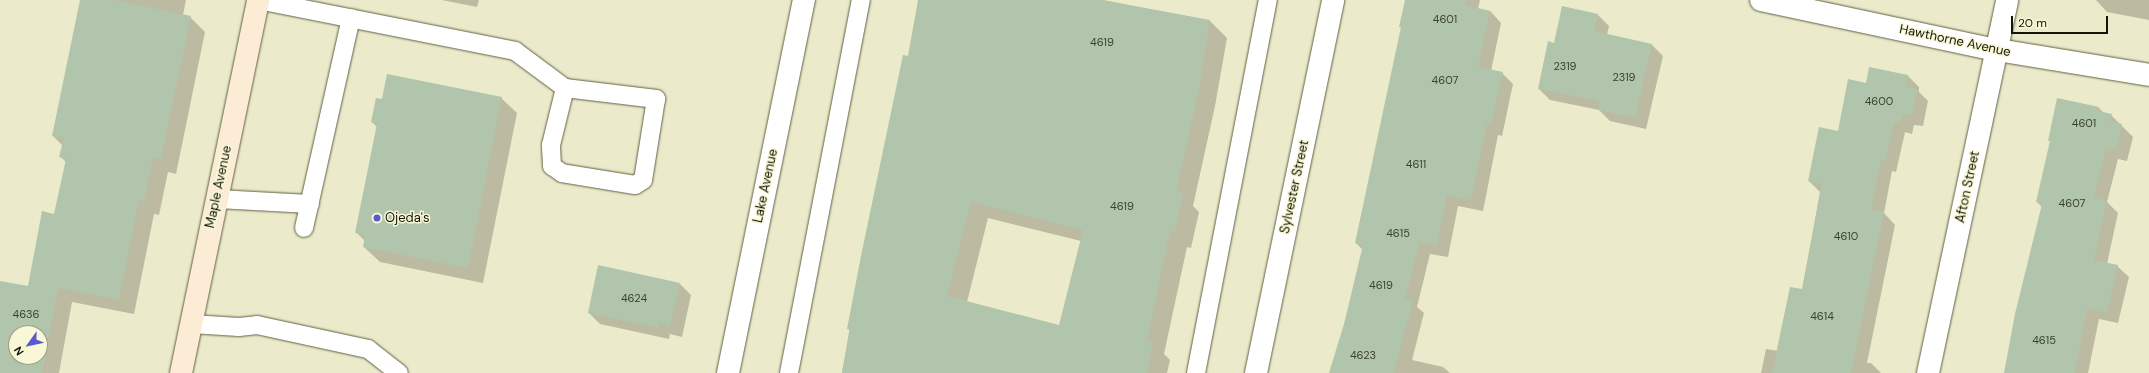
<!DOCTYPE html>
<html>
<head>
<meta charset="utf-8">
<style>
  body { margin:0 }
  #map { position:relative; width:2149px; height:373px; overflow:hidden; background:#ebeaca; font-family:"DM Sans",sans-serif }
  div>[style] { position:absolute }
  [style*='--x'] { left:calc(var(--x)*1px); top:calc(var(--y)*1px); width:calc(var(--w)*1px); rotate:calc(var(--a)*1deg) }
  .shadow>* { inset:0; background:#0003 }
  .building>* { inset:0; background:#b0c5ac }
  .roads { filter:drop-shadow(0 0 1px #616044) drop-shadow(0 0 1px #616044) }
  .service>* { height:18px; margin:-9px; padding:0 9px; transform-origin:9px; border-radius:9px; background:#fff }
  .minor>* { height:22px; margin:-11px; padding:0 11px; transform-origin:11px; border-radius:11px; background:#fff }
  .secondary>* { height:22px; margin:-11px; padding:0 11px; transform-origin:11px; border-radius:11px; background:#fcecd6 }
  .dots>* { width:11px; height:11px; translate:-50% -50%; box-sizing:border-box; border:2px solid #f8f8d7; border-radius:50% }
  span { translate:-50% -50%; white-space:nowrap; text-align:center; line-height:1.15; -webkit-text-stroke:3px #f8f8d7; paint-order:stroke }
  .number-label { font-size:11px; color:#3b4032 }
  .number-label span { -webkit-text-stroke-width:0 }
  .street-label { font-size:13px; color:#141409 }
  .poi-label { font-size:13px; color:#141409 }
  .left { translate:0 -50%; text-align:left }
  .north { position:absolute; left:8px; top:325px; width:40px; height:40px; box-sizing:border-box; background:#f8f8d7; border:1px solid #9d9d85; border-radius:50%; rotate:237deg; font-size:11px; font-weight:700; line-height:16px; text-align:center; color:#141409 }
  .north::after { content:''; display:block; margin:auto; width:14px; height:18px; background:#5b59d1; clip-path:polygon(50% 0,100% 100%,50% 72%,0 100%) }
  .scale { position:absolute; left:2011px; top:16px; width:97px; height:18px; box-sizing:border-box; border:2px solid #141409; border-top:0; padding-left:5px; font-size:12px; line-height:14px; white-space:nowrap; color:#141409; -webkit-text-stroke:3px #f8f8d7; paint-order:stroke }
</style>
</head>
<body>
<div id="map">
  <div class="shadow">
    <div style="clip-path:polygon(evenodd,81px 0,186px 0,183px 15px,190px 17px,205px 32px,176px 174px,168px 172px,159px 215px,154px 214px,134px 314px,72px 302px,59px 373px,0 373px,0 282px,28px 287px,55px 215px,66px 162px,61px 157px,63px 146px,53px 136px,81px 0,16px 333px,40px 333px,40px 357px,16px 357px,16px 333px)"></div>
    <div style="clip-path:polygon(442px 0,479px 0,477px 7px)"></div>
    <div style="clip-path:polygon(evenodd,919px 0,1103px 0,1210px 21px,1227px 38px,1215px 106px,1193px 206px,1199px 212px,1191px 248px,1187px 247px,1164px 354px,1170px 360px,1167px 373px,842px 373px,863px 251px,909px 57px,919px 0,988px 218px,1081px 241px,1060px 326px,967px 302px,988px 218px)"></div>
    <div style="clip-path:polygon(1406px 0,1480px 0,1478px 9px,1490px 11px,1501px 23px,1491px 71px,1502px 73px,1513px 84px,1502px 136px,1498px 135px,1483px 211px,1458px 206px,1448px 257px,1430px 254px,1417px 307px,1424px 313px,1412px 360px,1443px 367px,1450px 373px,1330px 373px,1345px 324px,1363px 250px,1356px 243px,1402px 28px,1400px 27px)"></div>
    <div style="clip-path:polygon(2096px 0,2149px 0,2149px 20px,2107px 12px)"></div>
    <div style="clip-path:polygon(1598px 15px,1609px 26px,1607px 35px,1652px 45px,1663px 56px,1646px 129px,1610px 121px,1599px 110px,1550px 100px,1539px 89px,1555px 44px)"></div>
    <div style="clip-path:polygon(1870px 69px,1908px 76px,1919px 87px,1919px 92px,1928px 101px,1923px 126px,1914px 125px,1912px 134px,1905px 132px,1896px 172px,1892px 171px,1884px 213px,1895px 225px,1867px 363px,1871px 363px,1881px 373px,1761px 373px,1766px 349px,1778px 351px,1802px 291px,1820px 192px,1809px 181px,1867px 84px)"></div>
    <div style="clip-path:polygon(501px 98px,517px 113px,483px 283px,380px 262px,364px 247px,365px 241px,356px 232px,377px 127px,372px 122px)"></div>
    <div style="clip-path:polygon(2058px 99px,2099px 108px,2105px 114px,2111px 115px,2133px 137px,2127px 161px,2118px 159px,2107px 202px,2118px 213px,2107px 264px,2117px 266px,2129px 277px,2118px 323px,2099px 319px,2088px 373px,2005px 373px,2042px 207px,2037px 202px,2051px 142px,2049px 140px)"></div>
    <div style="clip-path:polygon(680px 284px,691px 295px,682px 337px,670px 334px,669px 339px,600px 324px,589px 313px)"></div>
  </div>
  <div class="building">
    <div style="clip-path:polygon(evenodd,80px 0,114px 0,191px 16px,161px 159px,153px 157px,144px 201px,139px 200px,119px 300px,58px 288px,42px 373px,0 373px,0 281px,28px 286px,42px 211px,54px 214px,66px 159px,59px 157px,64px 138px,52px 136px,80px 0,16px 333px,40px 333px,40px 357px,16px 357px,16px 333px)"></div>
    <div style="clip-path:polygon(evenodd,918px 0,1102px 0,1210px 20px,1199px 89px,1176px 192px,1183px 194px,1175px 232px,1170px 231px,1147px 341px,1153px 342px,1147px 373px,842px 373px,850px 330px,847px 329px,862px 251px,903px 55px,908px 56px,918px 0,971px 202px,1083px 230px,1059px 325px,947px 296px,971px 202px)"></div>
    <div style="clip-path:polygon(1405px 0,1467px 0,1466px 5px,1490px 11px,1478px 67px,1503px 72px,1491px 125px,1487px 124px,1471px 200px,1447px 195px,1437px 247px,1419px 243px,1405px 299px,1413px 301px,1394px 373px,1329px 373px,1344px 324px,1363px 245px,1355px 243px,1401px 27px,1399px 27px)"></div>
    <div style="clip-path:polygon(1562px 6px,1598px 14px,1594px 31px,1652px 44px,1635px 118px,1598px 110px,1599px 101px,1538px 89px,1548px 41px,1554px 43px)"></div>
    <div style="clip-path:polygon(1869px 67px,1908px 75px,1906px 87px,1917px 89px,1912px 115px,1902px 114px,1901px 123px,1894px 122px,1885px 161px,1881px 160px,1871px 210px,1884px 212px,1851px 373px,1772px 373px,1790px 287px,1802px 289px,1822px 184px,1808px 181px,1819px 127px,1838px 131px,1848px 79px,1866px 83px)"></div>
    <div style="clip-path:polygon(387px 74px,502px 97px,468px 268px,363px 247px,365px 235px,355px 233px,377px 124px,371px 122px,376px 98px,382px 99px)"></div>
    <div style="clip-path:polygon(2057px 98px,2099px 107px,2098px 111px,2112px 114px,2110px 121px,2122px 124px,2116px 150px,2106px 148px,2094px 197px,2107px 201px,2094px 260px,2118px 265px,2107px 313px,2087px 308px,2075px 373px,2004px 373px,2015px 314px,2042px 204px,2036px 202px,2050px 141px,2048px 141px)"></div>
    <div style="clip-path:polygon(598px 265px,680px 283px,670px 326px,659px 323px,658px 328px,588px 313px)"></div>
  </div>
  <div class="roads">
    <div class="service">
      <div style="--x:258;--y:0;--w:262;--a:11.2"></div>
      <div style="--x:515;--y:51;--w:62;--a:36.5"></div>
      <div style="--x:565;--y:88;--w:92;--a:6.9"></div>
      <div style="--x:656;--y:99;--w:82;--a:99.1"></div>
      <div style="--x:643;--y:180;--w:9;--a:148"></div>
      <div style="--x:635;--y:185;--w:74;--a:-170.7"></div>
      <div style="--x:562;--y:173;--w:12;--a:-145"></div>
      <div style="--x:552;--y:166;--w:21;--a:-93"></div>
      <div style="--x:551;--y:145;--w:59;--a:-76.2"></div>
      <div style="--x:217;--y:199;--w:93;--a:3.1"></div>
      <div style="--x:304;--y:228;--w:215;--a:-77.4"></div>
      <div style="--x:191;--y:324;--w:48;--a:3.6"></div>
      <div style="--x:239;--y:327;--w:18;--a:-6"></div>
      <div style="--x:257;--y:325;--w:114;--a:12.2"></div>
      <div style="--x:368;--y:349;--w:39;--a:38"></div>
      <div style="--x:789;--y:373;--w:380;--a:-79.1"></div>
      <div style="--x:1196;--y:373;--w:380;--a:-79.1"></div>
    </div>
    <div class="minor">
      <div style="--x:1761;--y:0;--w:241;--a:12"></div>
      <div style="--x:1997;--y:50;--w:154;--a:9.3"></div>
      <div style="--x:728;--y:373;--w:381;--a:-78.5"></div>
      <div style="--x:1256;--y:373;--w:381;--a:-78.3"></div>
      <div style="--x:1928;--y:373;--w:381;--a:-78"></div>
    </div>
    <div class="secondary">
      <div style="--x:181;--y:373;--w:381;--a:-78.3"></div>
    </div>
  </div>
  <div class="dots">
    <div style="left:377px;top:218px;background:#5b59d1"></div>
  </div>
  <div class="number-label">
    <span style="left:1445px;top:19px">4601</span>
    <span style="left:1102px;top:42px">4619</span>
    <span style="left:1565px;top:66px">2319</span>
    <span style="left:1624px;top:77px">2319</span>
    <span style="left:1445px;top:80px">4607</span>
    <span style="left:1879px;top:101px">4600</span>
    <span style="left:2084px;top:123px">4601</span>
    <span style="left:1416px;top:164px">4611</span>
    <span style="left:2072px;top:203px">4607</span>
    <span style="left:1122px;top:206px">4619</span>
    <span style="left:1398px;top:233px">4615</span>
    <span style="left:1846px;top:236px">4610</span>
    <span style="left:1381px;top:285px">4619</span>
    <span style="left:634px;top:298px">4624</span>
    <span style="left:26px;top:314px">4636</span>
    <span style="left:1822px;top:316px">4614</span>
    <span style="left:2044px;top:340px">4615</span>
    <span style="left:1363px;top:355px">4623</span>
  </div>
  <div class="street-label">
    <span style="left:1955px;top:41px;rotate:12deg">Hawthorne Avenue</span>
    <span style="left:766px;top:186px;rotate:-78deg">Lake Avenue</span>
    <span style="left:219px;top:187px;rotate:-78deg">Maple Avenue</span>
    <span style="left:1295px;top:187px;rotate:-78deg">Sylvester Street</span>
    <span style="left:1968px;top:187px;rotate:-78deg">Afton Street</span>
  </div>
  <div class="poi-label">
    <span class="left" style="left:385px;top:218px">Ojeda's</span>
  </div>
  <div class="north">N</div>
  <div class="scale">20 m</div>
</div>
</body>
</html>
